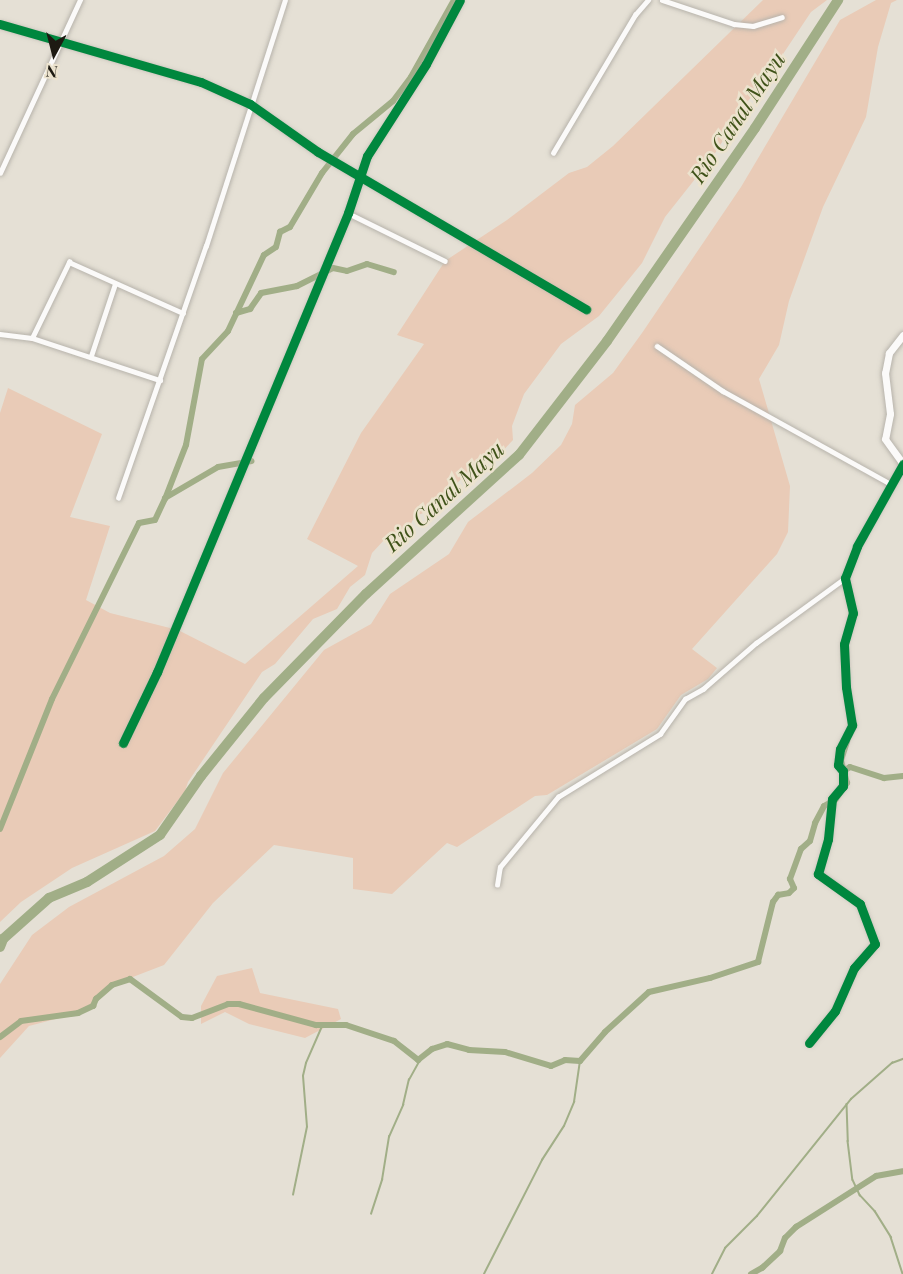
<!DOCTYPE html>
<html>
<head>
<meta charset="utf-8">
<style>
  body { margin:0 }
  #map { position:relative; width:903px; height:1274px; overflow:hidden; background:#e5e0d5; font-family:"Playfair Display",serif }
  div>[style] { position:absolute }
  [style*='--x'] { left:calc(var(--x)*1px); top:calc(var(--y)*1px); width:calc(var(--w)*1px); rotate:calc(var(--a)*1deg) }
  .green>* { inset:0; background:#e9cbb7 }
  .stream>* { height:1.5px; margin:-0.75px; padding:0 0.75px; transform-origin:0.75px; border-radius:0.75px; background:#a1ae87 }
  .canal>* { height:6px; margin:-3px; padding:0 3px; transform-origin:3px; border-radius:3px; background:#a1ae87 }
  .river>* { height:10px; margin:-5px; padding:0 5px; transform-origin:5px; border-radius:5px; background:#a1ae87 }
  .roads { filter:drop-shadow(0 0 2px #b7b3ab) drop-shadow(0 0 2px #b7b3ab) }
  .street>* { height:4.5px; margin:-2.25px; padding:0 2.25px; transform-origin:2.25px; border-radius:2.25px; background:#fbfaf9 }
  .secondary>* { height:7px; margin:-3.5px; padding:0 3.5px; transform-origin:3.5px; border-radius:3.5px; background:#fbfaf9 }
  .cycleway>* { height:9px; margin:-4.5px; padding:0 4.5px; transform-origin:4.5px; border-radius:4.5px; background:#00873e }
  span { translate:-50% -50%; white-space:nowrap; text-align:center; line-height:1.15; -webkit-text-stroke:5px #ece3ce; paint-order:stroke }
  .water-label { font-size:22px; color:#3f5219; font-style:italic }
  .north { position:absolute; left:24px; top:24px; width:60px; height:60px; -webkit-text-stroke:4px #ece3ce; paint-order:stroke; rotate:187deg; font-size:16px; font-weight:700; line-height:24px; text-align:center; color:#1d1a12 }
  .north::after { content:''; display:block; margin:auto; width:21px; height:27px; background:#1d1a12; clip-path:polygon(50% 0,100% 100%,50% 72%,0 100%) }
</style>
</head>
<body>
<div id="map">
  <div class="green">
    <div style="clip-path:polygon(763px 0,827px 0,811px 12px,763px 84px,747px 102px,714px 155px,665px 217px,642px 263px,599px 316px,561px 344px,524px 394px,512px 426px,513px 440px,497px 457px,462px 478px,432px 510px,415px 516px,405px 535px,385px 539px,372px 553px,365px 575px,350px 587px,337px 609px,313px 619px,275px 664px,262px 672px,188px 782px,185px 791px,155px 831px,72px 868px,21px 902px,0 922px,0 413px,8px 388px,102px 434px,70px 517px,110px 526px,86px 600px,110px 613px,178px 630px,245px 664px,358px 566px,307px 539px,361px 433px,424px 344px,397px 335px,445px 261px,507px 220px,569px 173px,587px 167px,613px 146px)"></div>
    <div style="clip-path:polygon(876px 0,897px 0,891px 3px,878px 47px,866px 117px,823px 207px,789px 301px,779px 345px,759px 379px,790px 486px,788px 532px,777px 554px,692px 649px,717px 668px,708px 679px,681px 695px,657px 729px,547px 795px,535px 796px,457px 847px,447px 843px,392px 894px,353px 889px,353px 858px,274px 845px,213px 903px,164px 965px,112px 985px,96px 999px,93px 1006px,78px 1013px,29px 1026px,0 1058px,0 984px,32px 935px,69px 907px,164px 856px,195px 829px,223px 773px,324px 650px,371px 624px,390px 594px,449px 554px,468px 522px,532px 473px,561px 445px,572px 424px,575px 405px,613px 373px,642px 333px,741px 187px,840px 20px)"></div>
    <div style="clip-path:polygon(252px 968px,260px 993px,338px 1009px,341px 1019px,305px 1038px,249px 1024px,225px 1012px,201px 1024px,201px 1006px,217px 976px)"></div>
  </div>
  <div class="stream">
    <div style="--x:847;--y:1104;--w:37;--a:88"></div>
    <div style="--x:848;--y:1141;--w:39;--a:83"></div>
    <div style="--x:853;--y:1180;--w:17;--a:65"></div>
    <div style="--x:860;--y:1195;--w:22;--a:47"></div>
    <div style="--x:875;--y:1211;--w:31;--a:58"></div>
    <div style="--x:891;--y:1237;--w:39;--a:72"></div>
    <div style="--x:293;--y:1195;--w:69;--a:-78.4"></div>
    <div style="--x:307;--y:1127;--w:51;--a:-94.5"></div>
    <div style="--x:303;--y:1076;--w:13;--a:-77"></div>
    <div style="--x:306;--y:1063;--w:43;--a:-66.4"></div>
    <div style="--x:371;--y:1214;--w:36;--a:-72"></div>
    <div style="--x:382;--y:1180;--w:44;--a:-80.8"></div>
    <div style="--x:389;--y:1137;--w:35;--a:-66"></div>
    <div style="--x:403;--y:1105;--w:26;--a:-77"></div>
    <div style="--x:409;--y:1080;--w:25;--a:-61"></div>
    <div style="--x:484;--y:1274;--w:128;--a:-63"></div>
    <div style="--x:542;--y:1160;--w:40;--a:-57.1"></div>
    <div style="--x:564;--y:1126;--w:26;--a:-67"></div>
    <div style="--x:574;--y:1102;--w:41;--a:-81.7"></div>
    <div style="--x:712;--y:1274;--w:29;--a:-63"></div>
    <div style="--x:725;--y:1248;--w:45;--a:-45"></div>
    <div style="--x:757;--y:1216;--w:150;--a:-51.2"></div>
    <div style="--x:851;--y:1099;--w:55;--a:-41.3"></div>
    <div style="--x:892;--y:1063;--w:12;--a:-20"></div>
  </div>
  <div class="canal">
    <div style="--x:236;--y:313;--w:15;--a:-16"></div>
    <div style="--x:250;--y:309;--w:19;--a:-55"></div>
    <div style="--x:261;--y:293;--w:37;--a:-11"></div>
    <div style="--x:297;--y:286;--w:40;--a:-26.6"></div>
    <div style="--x:333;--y:268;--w:14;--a:12"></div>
    <div style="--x:347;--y:271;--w:21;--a:-19"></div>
    <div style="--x:367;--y:264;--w:28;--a:17"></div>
    <div style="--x:165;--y:498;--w:61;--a:-30.3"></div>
    <div style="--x:218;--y:467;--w:34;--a:-10"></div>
    <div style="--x:844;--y:771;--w:7;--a:-34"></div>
    <div style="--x:850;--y:767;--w:36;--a:18"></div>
    <div style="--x:884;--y:778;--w:19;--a:-6"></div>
    <div style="--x:0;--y:829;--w:140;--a:-68.2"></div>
    <div style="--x:52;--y:699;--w:196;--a:-63.7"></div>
    <div style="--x:139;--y:523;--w:16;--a:-11"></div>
    <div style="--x:155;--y:520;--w:23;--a:-65"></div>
    <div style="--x:165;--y:499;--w:58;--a:-68.7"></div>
    <div style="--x:186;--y:445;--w:87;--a:-79.5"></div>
    <div style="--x:202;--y:359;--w:38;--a:-47"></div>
    <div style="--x:228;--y:331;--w:84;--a:-64.7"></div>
    <div style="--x:264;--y:255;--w:14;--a:-34"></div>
    <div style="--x:276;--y:247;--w:16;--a:-75"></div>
    <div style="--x:280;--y:232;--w:11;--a:-27"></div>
    <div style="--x:290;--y:227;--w:63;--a:-59.3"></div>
    <div style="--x:322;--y:173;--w:50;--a:-51.5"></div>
    <div style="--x:353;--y:134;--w:52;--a:-39.5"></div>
    <div style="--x:393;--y:101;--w:30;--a:-53"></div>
    <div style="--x:411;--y:77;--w:88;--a:-60.8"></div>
    <div style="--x:0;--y:1037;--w:26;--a:-37"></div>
    <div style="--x:21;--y:1021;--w:58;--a:-8"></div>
    <div style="--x:78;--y:1013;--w:17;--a:-25"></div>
    <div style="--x:93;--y:1006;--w:8;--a:-67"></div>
    <div style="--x:96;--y:999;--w:21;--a:-41"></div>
    <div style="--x:112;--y:985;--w:19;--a:-18"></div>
    <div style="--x:130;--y:979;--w:64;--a:36.2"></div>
    <div style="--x:182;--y:1017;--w:10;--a:6"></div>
    <div style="--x:192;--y:1018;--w:39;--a:-21"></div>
    <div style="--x:228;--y:1004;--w:11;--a:0"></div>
    <div style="--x:239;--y:1004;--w:80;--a:15.3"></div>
    <div style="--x:316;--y:1025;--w:30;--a:0"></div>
    <div style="--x:346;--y:1025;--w:51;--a:18.4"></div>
    <div style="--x:394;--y:1041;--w:31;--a:38"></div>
    <div style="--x:418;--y:1060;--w:18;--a:-38"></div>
    <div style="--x:432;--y:1049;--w:16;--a:-18"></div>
    <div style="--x:447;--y:1044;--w:23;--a:15"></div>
    <div style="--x:469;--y:1050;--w:36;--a:3"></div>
    <div style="--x:505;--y:1052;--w:48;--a:16.9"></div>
    <div style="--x:551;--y:1066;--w:15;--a:-23"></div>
    <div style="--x:565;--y:1060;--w:15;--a:4"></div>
    <div style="--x:580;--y:1061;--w:38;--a:-49"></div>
    <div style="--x:605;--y:1032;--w:59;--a:-42.3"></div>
    <div style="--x:649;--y:992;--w:63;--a:-12.9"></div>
    <div style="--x:710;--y:978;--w:51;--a:-18.4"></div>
    <div style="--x:758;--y:962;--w:62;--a:-76"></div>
    <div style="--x:773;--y:902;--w:9;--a:-54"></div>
    <div style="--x:778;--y:895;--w:11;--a:-10"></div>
    <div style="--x:789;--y:893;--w:7;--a:-45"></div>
    <div style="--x:794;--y:888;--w:10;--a:-114"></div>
    <div style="--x:790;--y:879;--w:32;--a:-70"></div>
    <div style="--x:801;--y:849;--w:12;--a:-42"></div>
    <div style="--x:810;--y:841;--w:19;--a:-74"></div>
    <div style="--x:815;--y:823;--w:19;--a:-62"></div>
    <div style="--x:824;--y:806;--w:13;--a:-29"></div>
    <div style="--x:835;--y:800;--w:21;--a:-55"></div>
    <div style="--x:847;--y:783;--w:24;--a:-105"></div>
    <div style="--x:841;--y:760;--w:20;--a:-72"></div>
    <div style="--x:751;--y:1274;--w:13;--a:-29"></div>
    <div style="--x:762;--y:1268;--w:25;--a:-43"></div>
    <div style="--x:780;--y:1251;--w:14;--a:-69"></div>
    <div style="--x:785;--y:1238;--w:16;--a:-45"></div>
    <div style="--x:796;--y:1227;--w:95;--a:-32.5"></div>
    <div style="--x:876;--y:1176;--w:27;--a:-10"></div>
  </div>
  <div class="river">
    <div style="--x:0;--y:947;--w:9;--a:-69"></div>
    <div style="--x:3;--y:939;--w:62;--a:-41.7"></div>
    <div style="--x:49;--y:898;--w:41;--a:-22.8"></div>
    <div style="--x:87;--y:882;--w:87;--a:-32.8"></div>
    <div style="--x:160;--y:835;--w:72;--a:-55.2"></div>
    <div style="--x:201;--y:776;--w:100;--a:-51.1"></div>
    <div style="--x:264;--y:698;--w:146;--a:-45.6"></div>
    <div style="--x:366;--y:594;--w:207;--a:-42.3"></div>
    <div style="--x:519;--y:455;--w:144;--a:-52.3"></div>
    <div style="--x:607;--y:341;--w:259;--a:-55.2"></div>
    <div style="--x:755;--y:128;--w:153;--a:-57"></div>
  </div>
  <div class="roads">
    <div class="street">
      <div style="--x:662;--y:0;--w:76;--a:18.4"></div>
      <div style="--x:734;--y:24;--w:19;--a:6"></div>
      <div style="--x:753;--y:26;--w:30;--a:-17"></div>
      <div style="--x:0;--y:24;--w:209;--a:16.1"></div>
      <div style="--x:201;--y:82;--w:54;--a:24.2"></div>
      <div style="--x:250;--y:104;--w:83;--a:35.2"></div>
      <div style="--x:318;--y:152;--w:311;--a:30.4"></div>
      <div style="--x:553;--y:153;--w:161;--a:-59.3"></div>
      <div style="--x:635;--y:15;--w:20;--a:-49"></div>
      <div style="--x:0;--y:173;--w:191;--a:-65.2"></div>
      <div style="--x:348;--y:213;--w:108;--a:26.3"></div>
      <div style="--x:0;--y:334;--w:32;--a:7"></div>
      <div style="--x:32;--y:338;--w:135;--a:18.2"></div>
      <div style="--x:32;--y:338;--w:85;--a:-64"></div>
      <div style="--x:69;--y:262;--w:125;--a:24.1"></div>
      <div style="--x:657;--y:346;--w:80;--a:34.3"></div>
      <div style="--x:723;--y:391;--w:192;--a:29"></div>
      <div style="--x:91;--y:356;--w:76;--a:-71.6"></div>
      <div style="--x:118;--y:498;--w:267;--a:-70.8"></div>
      <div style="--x:206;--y:246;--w:258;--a:-72.2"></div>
      <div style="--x:123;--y:743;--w:79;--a:-64.4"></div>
      <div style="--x:157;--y:672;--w:497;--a:-67.4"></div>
      <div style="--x:348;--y:213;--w:60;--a:-71.6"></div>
      <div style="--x:367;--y:156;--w:109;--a:-57.3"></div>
      <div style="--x:426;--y:64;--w:72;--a:-62"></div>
      <div style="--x:497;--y:885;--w:18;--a:-81"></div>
      <div style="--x:500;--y:867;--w:91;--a:-50.4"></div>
      <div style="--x:558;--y:797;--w:120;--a:-31.7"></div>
      <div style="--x:660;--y:734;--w:43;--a:-54.5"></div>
      <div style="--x:685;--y:699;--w:21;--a:-29"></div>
      <div style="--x:703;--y:689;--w:70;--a:-41"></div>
      <div style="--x:756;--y:643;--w:110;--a:-36.1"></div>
      <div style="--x:809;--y:1043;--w:41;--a:-50.9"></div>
      <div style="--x:835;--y:1011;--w:47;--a:-66.2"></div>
      <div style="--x:854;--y:968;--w:32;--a:-49"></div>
      <div style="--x:875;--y:944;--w:43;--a:-110.6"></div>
      <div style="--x:860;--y:904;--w:52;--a:-144.5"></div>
      <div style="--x:818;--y:874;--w:36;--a:-74"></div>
      <div style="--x:828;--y:839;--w:40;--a:-84.3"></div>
      <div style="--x:832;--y:799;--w:17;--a:-50"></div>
      <div style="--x:843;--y:786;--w:15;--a:-90"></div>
      <div style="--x:843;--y:771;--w:8;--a:-130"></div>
      <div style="--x:838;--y:765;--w:16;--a:-83"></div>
      <div style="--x:840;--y:749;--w:27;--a:-63"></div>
      <div style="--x:852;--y:725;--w:38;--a:-99"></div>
      <div style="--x:846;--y:687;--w:43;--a:-92.7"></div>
      <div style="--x:844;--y:644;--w:32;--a:-74"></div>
      <div style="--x:853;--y:613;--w:36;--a:-103"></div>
      <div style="--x:845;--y:578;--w:34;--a:-69"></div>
      <div style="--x:857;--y:546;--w:94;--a:-60.7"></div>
    </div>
    <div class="secondary">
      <div style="--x:903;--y:335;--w:23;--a:128"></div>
      <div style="--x:889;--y:353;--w:20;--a:101"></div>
      <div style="--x:885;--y:373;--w:41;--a:83"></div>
      <div style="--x:890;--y:414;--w:25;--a:101"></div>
      <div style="--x:885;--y:439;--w:31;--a:54"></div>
    </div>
  </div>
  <div class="cycleway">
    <div style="--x:0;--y:24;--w:209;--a:16.1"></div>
    <div style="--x:201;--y:82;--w:54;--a:24.2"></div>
    <div style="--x:250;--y:104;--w:83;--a:35.2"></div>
    <div style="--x:318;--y:152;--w:311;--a:30.4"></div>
    <div style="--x:123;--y:743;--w:79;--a:-64.4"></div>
    <div style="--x:157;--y:672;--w:497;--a:-67.4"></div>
    <div style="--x:348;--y:213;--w:60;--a:-71.6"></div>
    <div style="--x:367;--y:156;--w:109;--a:-57.3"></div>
    <div style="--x:426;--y:64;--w:72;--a:-62"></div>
    <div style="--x:809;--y:1043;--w:41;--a:-50.9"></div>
    <div style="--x:835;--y:1011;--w:47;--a:-66.2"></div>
    <div style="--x:854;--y:968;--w:32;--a:-49"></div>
    <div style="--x:875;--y:944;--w:43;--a:-110.6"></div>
    <div style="--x:860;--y:904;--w:52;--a:-144.5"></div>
    <div style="--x:818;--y:874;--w:36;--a:-74"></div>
    <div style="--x:828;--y:839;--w:40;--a:-84.3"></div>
    <div style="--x:832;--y:799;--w:17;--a:-50"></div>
    <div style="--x:843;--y:786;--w:15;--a:-90"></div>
    <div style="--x:843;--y:771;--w:8;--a:-130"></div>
    <div style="--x:838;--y:765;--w:16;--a:-83"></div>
    <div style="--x:840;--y:749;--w:27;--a:-63"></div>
    <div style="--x:852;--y:725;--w:38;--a:-99"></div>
    <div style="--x:846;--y:687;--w:43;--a:-92.7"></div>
    <div style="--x:844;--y:644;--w:32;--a:-74"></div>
    <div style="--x:853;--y:613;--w:36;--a:-103"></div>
    <div style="--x:845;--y:578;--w:34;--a:-69"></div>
    <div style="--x:857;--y:546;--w:94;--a:-60.7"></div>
  </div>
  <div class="water-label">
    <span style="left:737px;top:117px;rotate:-56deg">Rio Canal Mayu</span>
    <span style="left:444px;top:496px;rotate:-42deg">Rio Canal Mayu</span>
  </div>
  <div class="north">N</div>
</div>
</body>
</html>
